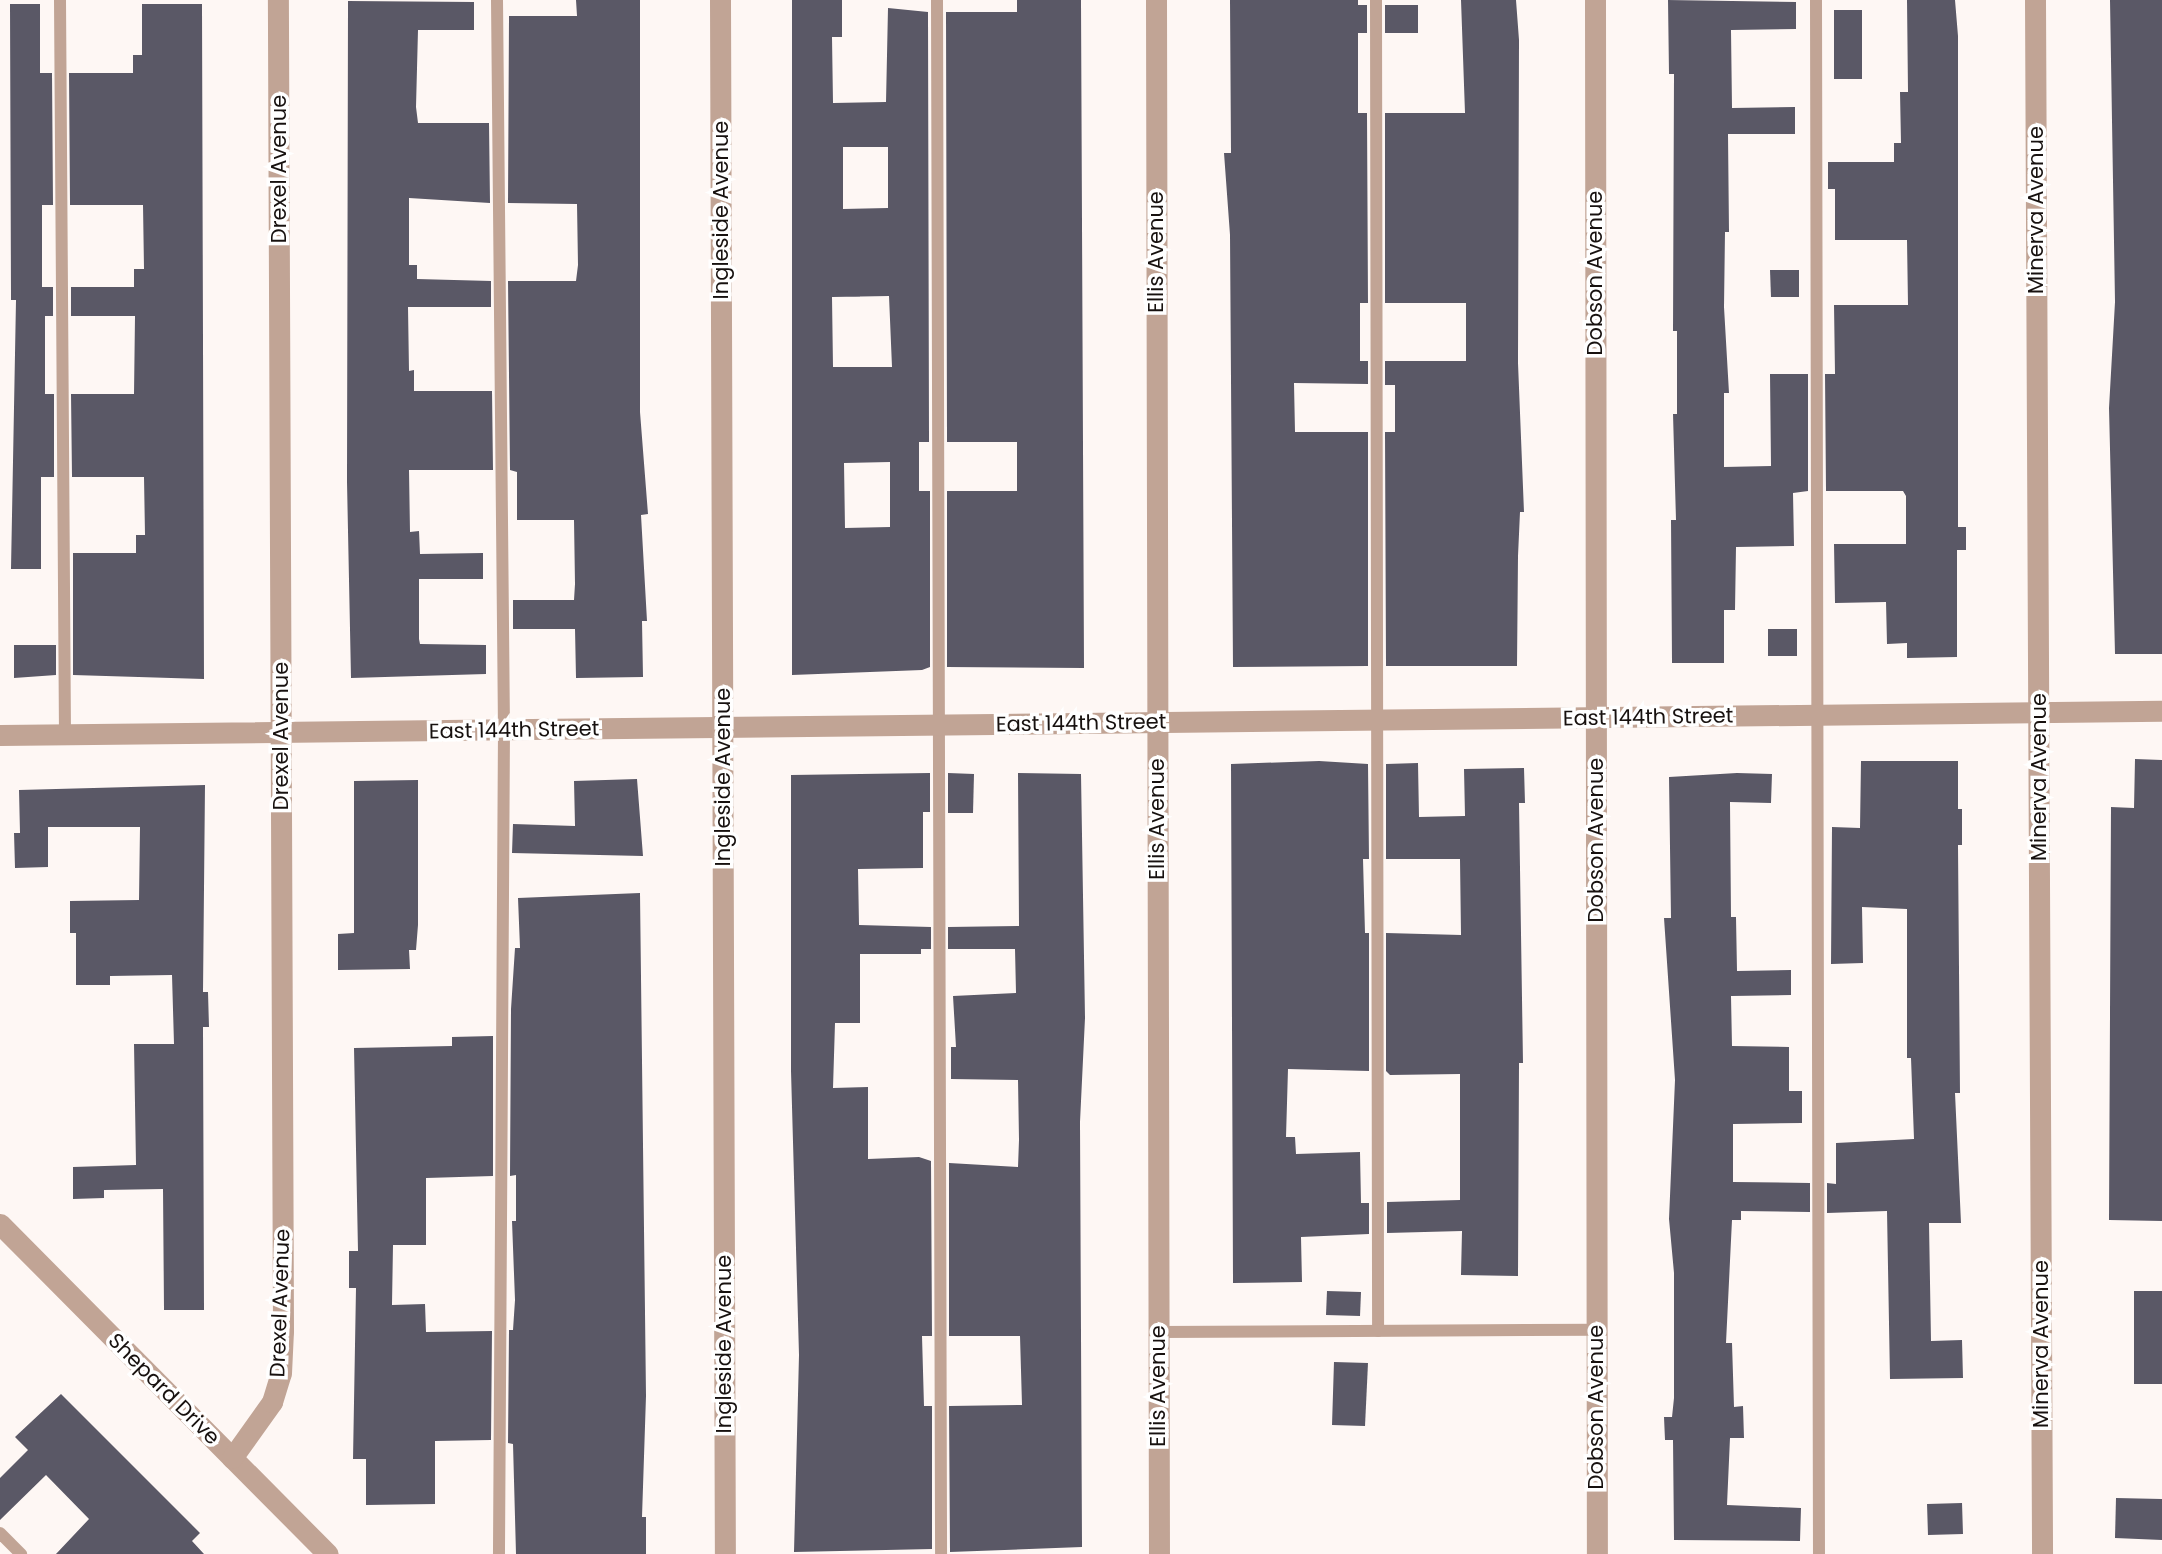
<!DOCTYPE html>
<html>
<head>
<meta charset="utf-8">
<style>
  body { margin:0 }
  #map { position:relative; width:2162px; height:1554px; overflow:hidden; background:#fef7f4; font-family:Poppins,sans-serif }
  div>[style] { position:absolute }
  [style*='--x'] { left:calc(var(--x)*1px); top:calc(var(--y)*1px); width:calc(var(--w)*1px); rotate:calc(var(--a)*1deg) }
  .building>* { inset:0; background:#5a5866 }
  .service>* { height:12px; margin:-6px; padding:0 6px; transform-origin:6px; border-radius:6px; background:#c1a495 }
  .minor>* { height:21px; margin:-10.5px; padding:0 10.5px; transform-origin:10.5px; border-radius:10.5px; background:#c1a495 }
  span { translate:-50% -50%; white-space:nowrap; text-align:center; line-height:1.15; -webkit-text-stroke:7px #fff; paint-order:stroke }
  .street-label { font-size:21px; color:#17110f }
</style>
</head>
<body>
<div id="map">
  <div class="building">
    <div style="clip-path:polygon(576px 0,640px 0,640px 412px,648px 514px,641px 515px,647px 621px,642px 621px,643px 677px,576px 678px,575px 629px,513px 629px,513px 600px,574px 600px,575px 584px,574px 520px,517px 520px,517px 472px,510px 470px,508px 281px,576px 281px,578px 265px,577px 204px,508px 203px,509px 16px,577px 16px)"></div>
    <div style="clip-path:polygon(evenodd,792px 0,842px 0,842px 37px,832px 37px,833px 103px,886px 102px,888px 8px,928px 12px,929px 442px,919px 442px,919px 491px,930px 491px,930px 667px,922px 670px,792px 675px,792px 0,843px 147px,888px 147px,888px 208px,843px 209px,843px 147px,792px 0,889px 296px,892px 367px,833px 367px,832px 297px,889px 296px,792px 0,890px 462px,890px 527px,845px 528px,844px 463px,890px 462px)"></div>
    <div style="clip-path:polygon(1017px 0,1081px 0,1084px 668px,947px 667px,947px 491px,1017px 491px,1017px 442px,947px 442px,946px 12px,1017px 12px)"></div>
    <div style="clip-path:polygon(1230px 0,1358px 0,1358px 5px,1367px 5px,1367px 33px,1358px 33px,1358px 113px,1367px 113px,1368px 303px,1360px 303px,1360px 361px,1368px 361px,1368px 384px,1294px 383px,1295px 432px,1368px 432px,1368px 666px,1233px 667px,1230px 235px,1224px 153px,1231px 153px)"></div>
    <div style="clip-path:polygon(1461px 0,1516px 0,1519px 40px,1518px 363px,1524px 512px,1520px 512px,1518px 556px,1517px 666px,1386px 666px,1385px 432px,1395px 432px,1395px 385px,1385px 385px,1385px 361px,1466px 361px,1466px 303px,1385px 303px,1385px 113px,1465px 113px)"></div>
    <div style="clip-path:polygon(1668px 0,1796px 2px,1796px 29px,1731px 30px,1732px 108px,1795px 107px,1795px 134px,1728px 134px,1729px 232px,1725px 232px,1724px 307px,1729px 393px,1724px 393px,1724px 467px,1771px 466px,1770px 374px,1808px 374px,1808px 491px,1793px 493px,1794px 546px,1736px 547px,1735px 610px,1724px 610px,1724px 663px,1672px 663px,1671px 520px,1676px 520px,1673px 414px,1677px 414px,1677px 331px,1673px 331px,1674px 74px,1669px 74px)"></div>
    <div style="clip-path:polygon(1907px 0,1955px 0,1958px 36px,1958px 527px,1966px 527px,1966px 550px,1957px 550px,1957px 657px,1907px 658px,1907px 643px,1887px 644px,1886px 602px,1835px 603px,1834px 544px,1906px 544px,1906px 496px,1903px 491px,1826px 491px,1825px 374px,1835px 374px,1834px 305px,1908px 305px,1907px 240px,1835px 240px,1835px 189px,1828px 189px,1828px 162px,1894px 162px,1894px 143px,1901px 143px,1900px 92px,1908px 92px)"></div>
    <div style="clip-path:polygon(2110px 0,2162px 0,2162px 654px,2115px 654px,2109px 408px,2115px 302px)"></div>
    <div style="clip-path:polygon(348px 1px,474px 2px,474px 30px,418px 30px,416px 107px,418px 123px,489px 123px,490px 203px,409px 198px,409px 265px,417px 265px,417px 279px,491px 281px,491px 307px,408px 307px,409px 371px,414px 370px,414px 391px,492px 391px,493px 470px,409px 470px,410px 532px,419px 531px,420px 554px,483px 553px,483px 579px,419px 579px,419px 639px,420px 644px,486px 645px,486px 674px,351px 678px,347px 482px)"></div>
    <div style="clip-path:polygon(10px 4px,40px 4px,40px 73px,52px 73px,53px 205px,42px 205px,42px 287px,53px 287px,53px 316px,45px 316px,45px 394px,54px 394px,54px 477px,41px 477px,41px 569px,11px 569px,16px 300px,11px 300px)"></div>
    <div style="clip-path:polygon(142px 4px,202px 4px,204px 679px,73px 675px,73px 553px,136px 553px,136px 535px,145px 535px,144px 477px,72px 477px,71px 394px,134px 394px,135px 316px,71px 316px,71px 287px,134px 287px,134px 269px,144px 269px,143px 205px,70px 205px,69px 73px,133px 73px,133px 55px,142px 55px)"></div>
    <div style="clip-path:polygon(1385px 5px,1418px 5px,1418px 33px,1385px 33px)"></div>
    <div style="clip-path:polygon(1834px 10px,1862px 10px,1862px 79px,1834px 79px)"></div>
    <div style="clip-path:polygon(1770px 270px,1799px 270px,1799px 297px,1771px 297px)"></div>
    <div style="clip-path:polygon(1768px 629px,1797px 629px,1797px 656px,1768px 656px)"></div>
    <div style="clip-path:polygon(14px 645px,56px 645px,56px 675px,14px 678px)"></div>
    <div style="clip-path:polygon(2135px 759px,2162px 760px,2162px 1221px,2109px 1220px,2111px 807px,2134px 808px)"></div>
    <div style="clip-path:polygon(1319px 761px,1368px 764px,1369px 859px,1363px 859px,1365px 933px,1369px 933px,1369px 1071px,1288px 1069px,1286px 1137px,1295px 1137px,1296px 1154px,1360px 1152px,1361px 1203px,1369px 1203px,1369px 1234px,1301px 1237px,1302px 1282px,1233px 1283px,1231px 764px)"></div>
    <div style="clip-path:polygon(1861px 761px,1958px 761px,1958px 809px,1962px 809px,1962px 845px,1958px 845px,1960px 1093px,1955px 1093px,1961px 1223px,1929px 1223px,1931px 1341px,1962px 1340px,1963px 1378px,1890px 1379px,1887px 1211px,1827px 1213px,1827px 1183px,1836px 1184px,1836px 1143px,1914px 1139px,1911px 1058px,1907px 1058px,1907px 909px,1862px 907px,1863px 963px,1831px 964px,1832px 827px,1860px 828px)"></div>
    <div style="clip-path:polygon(1418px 763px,1419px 817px,1465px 816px,1464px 769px,1524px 768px,1525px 803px,1519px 803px,1523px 1063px,1519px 1063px,1518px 1276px,1461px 1275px,1462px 1231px,1387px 1233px,1387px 1202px,1460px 1200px,1460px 1074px,1390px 1075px,1386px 1071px,1386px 933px,1461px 935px,1460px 859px,1386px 859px,1386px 764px)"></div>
    <div style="clip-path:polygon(930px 773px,930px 812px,923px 812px,923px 868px,858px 869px,859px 925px,931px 927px,931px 949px,921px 949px,921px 954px,860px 954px,860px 1023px,835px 1023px,833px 1088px,868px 1087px,868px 1159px,919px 1157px,931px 1161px,932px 1336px,922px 1336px,924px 1406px,932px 1406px,932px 1549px,794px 1552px,799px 1355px,791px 1071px,791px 775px)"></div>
    <div style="clip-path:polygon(948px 773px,974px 774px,973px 813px,948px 813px)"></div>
    <div style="clip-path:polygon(1018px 773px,1081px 774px,1085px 1018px,1080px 1122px,1082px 1547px,950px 1552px,949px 1406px,1022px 1405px,1020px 1336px,949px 1336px,949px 1163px,1018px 1167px,1019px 1140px,1018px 1080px,951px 1079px,951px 1047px,956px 1047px,953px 996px,1016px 993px,1015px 949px,948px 949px,948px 927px,1019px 926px)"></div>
    <div style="clip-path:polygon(1737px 773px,1772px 774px,1771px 803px,1730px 802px,1731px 917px,1736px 917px,1737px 971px,1791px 970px,1791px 995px,1731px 996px,1732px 1046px,1789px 1047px,1789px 1091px,1802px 1091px,1802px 1123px,1733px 1124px,1733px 1182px,1810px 1183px,1810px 1212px,1741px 1211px,1741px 1220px,1732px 1220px,1726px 1343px,1732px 1343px,1734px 1407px,1743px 1406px,1744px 1438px,1730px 1438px,1727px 1505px,1801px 1508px,1800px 1541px,1674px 1540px,1673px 1440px,1665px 1440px,1664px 1417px,1672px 1417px,1674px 1398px,1674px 1273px,1669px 1219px,1675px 1080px,1664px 918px,1671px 918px,1669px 777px)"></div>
    <div style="clip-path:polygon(637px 779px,643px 856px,512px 853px,513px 824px,575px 826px,574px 781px)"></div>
    <div style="clip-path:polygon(418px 780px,418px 925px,416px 950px,409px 950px,410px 969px,338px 970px,338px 934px,354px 933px,354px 781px)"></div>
    <div style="clip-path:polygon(205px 785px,203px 992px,208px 992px,209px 1027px,203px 1027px,204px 1310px,164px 1310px,163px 1189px,104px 1190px,104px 1198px,73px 1199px,73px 1167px,136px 1165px,134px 1044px,174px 1044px,172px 975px,110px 976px,110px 985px,76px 985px,76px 933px,70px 933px,70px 901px,139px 900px,140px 827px,48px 827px,48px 867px,15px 868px,14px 833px,20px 833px,19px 790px)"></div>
    <div style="clip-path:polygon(640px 893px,646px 1396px,642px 1517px,646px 1517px,646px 1554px,516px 1554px,513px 1444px,508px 1443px,509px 1330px,513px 1330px,515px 1300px,512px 1221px,516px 1221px,516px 1175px,510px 1176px,511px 1009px,515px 948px,520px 948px,518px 898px)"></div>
    <div style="clip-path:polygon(493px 1036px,493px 1176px,426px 1178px,426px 1245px,393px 1245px,392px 1305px,425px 1304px,426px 1332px,492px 1331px,491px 1440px,435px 1441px,435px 1504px,366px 1505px,366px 1459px,353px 1459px,356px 1288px,349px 1288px,349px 1251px,358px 1251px,354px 1048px,452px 1046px,452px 1037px)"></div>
    <div style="clip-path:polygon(1327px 1291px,1361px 1292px,1360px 1316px,1326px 1315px)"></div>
    <div style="clip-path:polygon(2134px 1291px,2162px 1291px,2162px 1384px,2134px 1384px)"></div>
    <div style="clip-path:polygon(1334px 1362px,1368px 1363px,1365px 1426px,1332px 1425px)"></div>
    <div style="clip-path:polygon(61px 1394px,200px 1533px,192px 1541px,204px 1554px,56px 1554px,89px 1519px,46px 1475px,0 1520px,0 1478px,28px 1450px,15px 1437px)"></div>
    <div style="clip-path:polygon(2116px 1498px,2162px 1499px,2162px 1540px,2115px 1538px)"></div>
    <div style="clip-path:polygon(1962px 1503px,1963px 1534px,1928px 1535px,1927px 1504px)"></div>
  </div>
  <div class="service">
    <div style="--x:60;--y:0;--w:735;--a:89.61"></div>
    <div style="--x:497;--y:0;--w:730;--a:89.45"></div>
    <div style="--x:504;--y:730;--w:824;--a:90.35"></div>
    <div style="--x:937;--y:0;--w:1554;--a:89.85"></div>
    <div style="--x:1376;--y:0;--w:1331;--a:89.91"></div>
    <div style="--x:1816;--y:0;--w:1554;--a:89.89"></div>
    <div style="--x:1158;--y:1332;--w:438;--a:-0.3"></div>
    <div style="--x:0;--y:1533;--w:30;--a:45"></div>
  </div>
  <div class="minor">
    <div style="--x:720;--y:0;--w:1554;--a:89.82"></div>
    <div style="--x:1156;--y:0;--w:1554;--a:89.89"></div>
    <div style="--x:1595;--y:0;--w:1554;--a:89.93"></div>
    <div style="--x:2035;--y:0;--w:1554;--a:89.74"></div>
    <div style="--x:0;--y:735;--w:2162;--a:-0.64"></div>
    <div style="--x:0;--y:1224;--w:465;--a:45.2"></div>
    <div style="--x:232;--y:1458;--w:69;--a:-54.5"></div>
    <div style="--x:272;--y:1402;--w:30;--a:-73"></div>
    <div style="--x:281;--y:1373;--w:42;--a:-87.3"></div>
    <div style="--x:283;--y:1331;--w:1331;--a:-90.22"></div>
  </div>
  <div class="street-label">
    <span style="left:279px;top:169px;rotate:-90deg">Drexel Avenue</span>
    <span style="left:721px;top:210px;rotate:-90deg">Ingleside Avenue</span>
    <span style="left:2036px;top:210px;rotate:-90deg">Minerva Avenue</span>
    <span style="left:1156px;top:252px;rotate:-90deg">Ellis Avenue</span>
    <span style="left:1595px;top:273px;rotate:-90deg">Dobson Avenue</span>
    <span style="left:1648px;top:717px;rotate:-1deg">East 144th Street</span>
    <span style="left:1081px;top:723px;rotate:-1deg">East 144th Street</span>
    <span style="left:514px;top:730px;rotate:-1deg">East 144th Street</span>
    <span style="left:281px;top:736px;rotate:-90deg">Drexel Avenue</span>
    <span style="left:723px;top:777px;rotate:-90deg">Ingleside Avenue</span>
    <span style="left:2039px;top:777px;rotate:-90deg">Minerva Avenue</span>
    <span style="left:1157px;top:819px;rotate:-90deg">Ellis Avenue</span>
    <span style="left:1596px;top:840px;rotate:-90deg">Dobson Avenue</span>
    <span style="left:280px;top:1303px;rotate:-88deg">Drexel Avenue</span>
    <span style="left:724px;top:1344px;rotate:-90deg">Ingleside Avenue</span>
    <span style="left:2041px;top:1344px;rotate:-90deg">Minerva Avenue</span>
    <span style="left:1158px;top:1386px;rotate:-90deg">Ellis Avenue</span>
    <span style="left:164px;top:1389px;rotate:45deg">Shepard Drive</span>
    <span style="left:1596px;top:1407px;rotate:-90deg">Dobson Avenue</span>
  </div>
</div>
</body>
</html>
